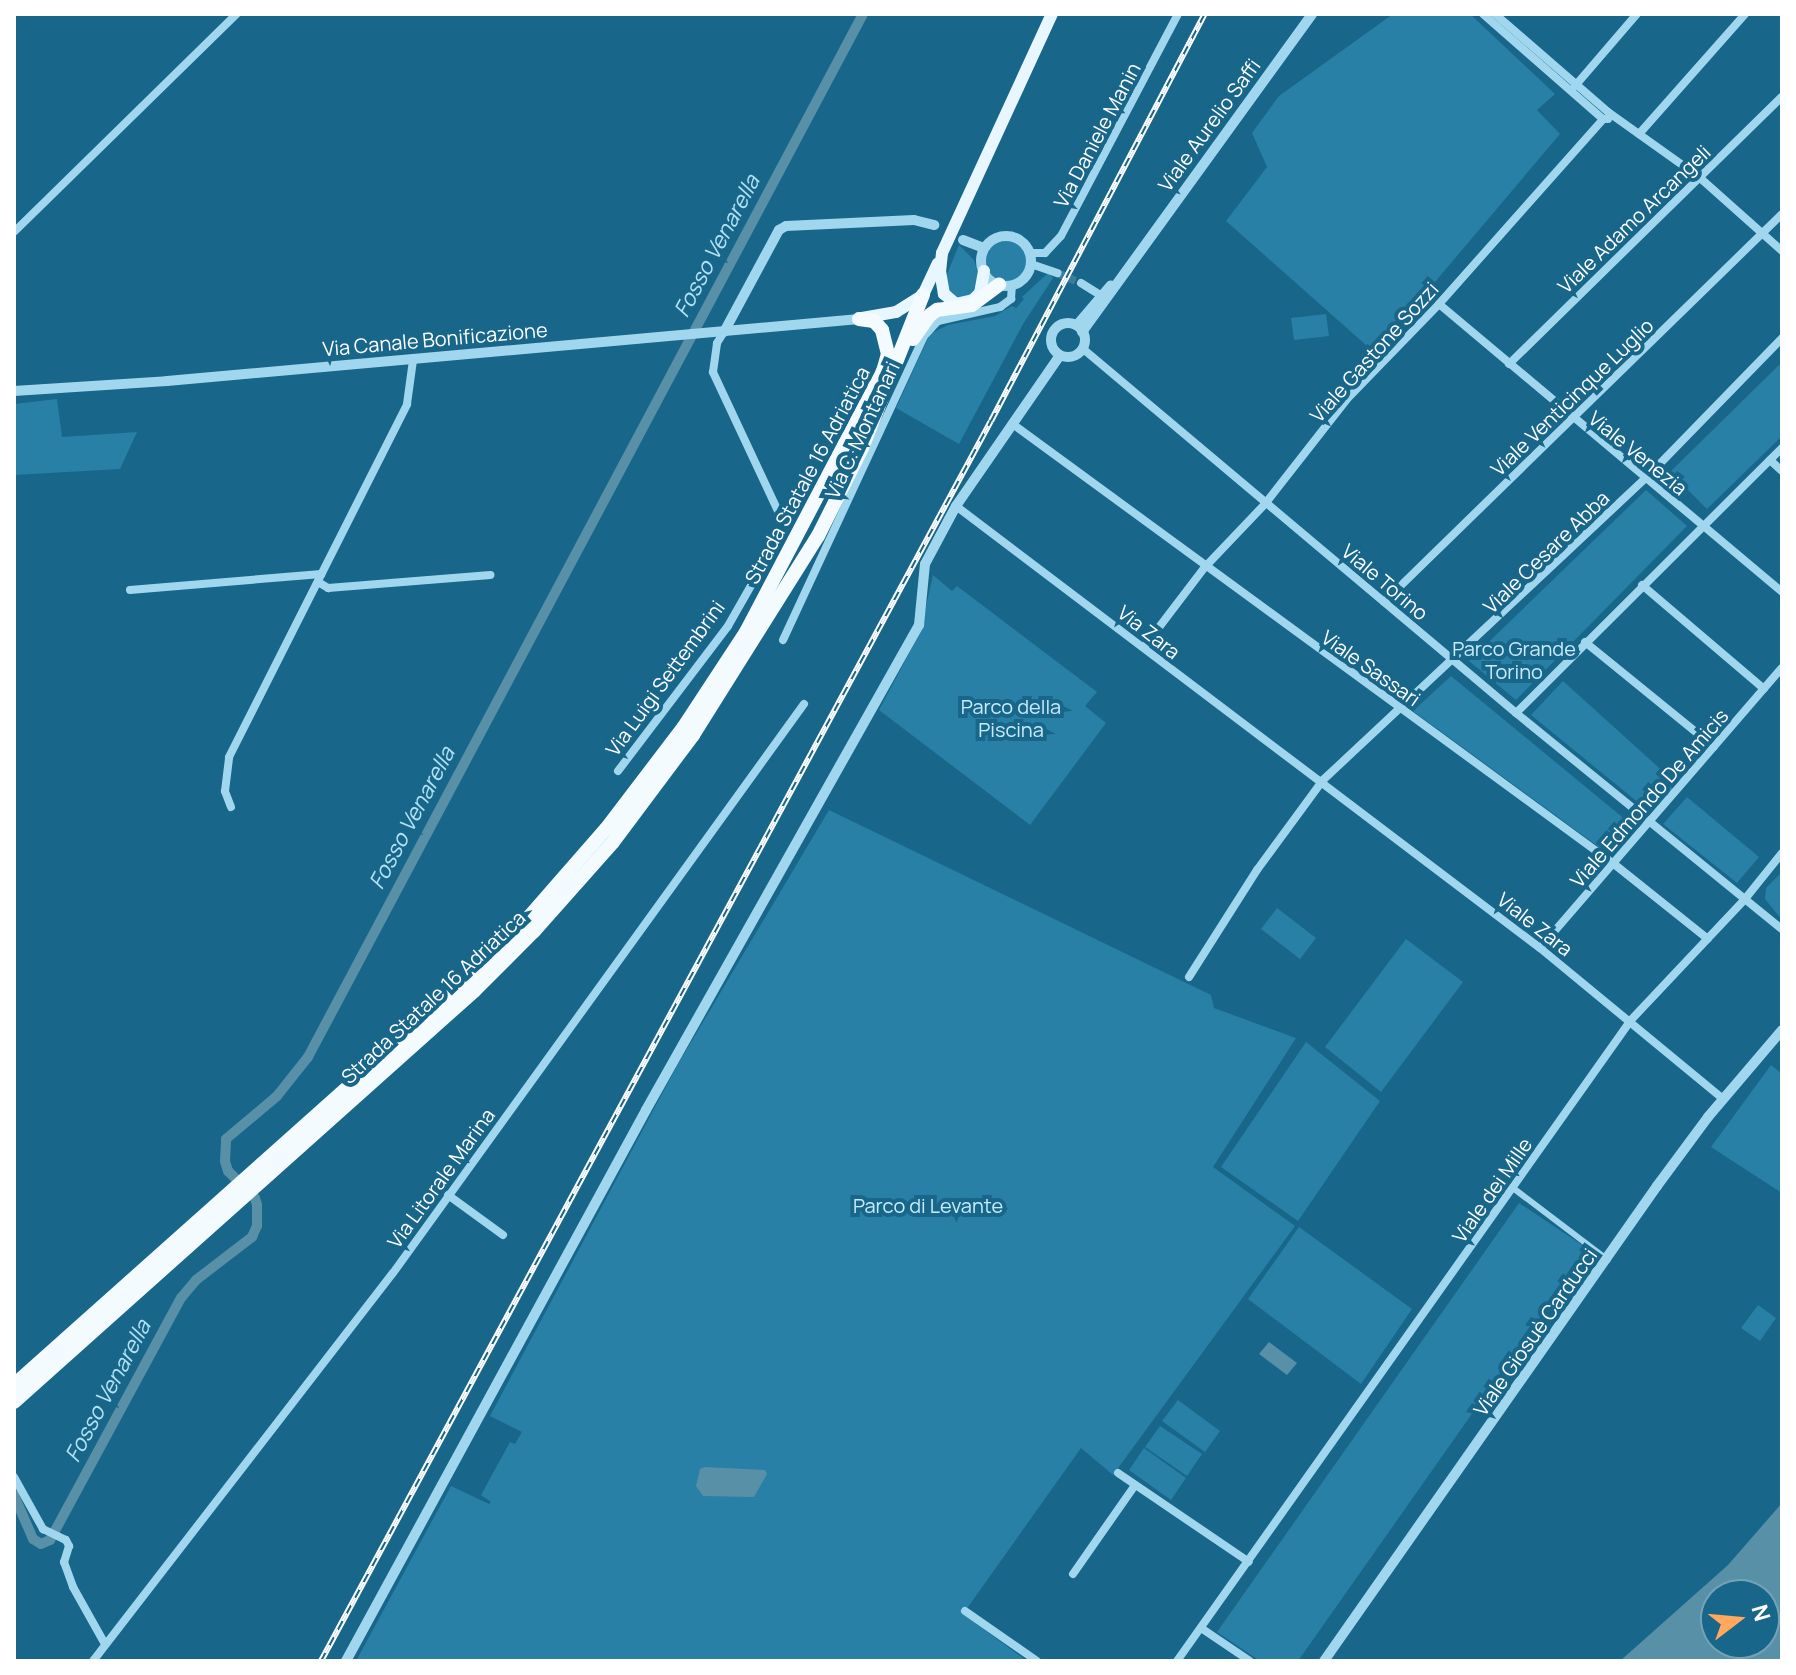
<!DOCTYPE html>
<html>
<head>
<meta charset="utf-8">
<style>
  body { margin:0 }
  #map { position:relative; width:1796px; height:1675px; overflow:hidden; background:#186689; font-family:Manrope,sans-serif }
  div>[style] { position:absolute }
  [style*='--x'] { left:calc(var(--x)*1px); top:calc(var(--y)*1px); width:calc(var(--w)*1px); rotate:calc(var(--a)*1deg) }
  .green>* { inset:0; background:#2880a6 }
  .round { border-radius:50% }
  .water>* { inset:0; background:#5890a8 }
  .canal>* { height:10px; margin:-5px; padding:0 5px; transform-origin:5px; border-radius:5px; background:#5890a8 }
  .minor-tunnel>* { height:8px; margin-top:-4px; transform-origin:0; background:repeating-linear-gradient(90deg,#3b7d9b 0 8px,transparent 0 12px) }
  .pedestrian>* { height:6px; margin:-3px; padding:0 3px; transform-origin:3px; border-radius:3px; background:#a1d7ee }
  .minor>* { height:8px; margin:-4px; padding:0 4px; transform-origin:4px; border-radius:4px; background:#a1d7ee }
  .tertiary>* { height:10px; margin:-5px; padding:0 5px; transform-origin:5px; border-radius:5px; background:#a1d7ee }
  .tertiary>.ring { margin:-5px; padding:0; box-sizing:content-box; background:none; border:10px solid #a1d7ee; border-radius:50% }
  .primary>* { height:12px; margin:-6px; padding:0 6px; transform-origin:6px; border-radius:6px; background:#e8f7ff }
  .trunk>* { height:14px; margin:-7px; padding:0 7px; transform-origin:7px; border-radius:7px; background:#f4fbff }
  .rail>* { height:6px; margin-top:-3px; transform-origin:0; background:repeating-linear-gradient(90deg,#186689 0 9px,#fff 0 18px); box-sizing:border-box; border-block:2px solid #fff }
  span { translate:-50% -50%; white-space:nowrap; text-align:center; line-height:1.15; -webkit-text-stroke:8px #186689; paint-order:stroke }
  .street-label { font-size:20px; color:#fff }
  .park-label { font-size:20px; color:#c7ebfa }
  .water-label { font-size:22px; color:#b1e2f6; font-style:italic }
  .frame { position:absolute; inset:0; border:16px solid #fff; pointer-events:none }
  .north { position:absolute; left:1700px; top:1579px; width:80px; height:80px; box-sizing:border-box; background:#186689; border:2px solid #74a3b8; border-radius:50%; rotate:74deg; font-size:22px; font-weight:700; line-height:32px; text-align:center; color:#fff }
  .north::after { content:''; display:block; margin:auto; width:28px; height:36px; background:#ffa85e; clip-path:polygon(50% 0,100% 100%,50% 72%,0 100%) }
</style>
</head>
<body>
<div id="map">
  <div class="green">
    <div style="clip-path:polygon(1393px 14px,1470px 14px,1555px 94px,1537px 110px,1560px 134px,1375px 353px,1226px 221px,1267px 167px,1252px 133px,1279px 96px)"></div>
    <div class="round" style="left:986px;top:240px;width:42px;height:42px"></div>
    <div style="clip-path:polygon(959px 245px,974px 260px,980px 281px,978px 289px,963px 300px,951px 295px,945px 279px)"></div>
    <div style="clip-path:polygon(1048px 273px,1053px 278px,1023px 324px,959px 444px,896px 408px,930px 334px,948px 325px,995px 316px,1012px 306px,1016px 308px,1024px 299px,1022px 297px)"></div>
    <div style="clip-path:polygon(1326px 314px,1329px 336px,1294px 340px,1291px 318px)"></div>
    <div style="clip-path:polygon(1782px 362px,1782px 436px,1707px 509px,1670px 472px)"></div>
    <div style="clip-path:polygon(57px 399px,62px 437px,137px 432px,120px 469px,14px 475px,14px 404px)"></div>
    <div style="clip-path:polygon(1646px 490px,1687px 526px,1516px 700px,1469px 661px)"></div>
    <div style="clip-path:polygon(933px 575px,952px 591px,957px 586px,1097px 692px,1085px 706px,1106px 723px,1030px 825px,879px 710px,920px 633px)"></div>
    <div style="clip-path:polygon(1451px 676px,1638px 830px,1614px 858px,1413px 711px)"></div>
    <div style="clip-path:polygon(1563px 681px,1677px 784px,1651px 813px,1531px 715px)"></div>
    <div style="clip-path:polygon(1687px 797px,1759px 857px,1737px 883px,1663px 824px)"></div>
    <div style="clip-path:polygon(829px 810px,1211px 995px,1214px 1008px,1296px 1038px,1213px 1167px,1295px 1226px,1113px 1475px,1081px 1448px,963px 1614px,1027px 1661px,356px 1661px,451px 1486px,489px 1504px,491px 1502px,481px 1495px,510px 1442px,515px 1444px,522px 1432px,490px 1416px,678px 1064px)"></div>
    <div style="clip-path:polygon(1782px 872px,1782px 920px,1765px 899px,1766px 888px)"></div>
    <div style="clip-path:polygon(1277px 908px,1316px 938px,1300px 959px,1261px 929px)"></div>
    <div style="clip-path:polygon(1406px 939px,1463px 982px,1381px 1092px,1325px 1047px)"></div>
    <div style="clip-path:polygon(1306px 1042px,1380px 1101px,1298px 1221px,1221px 1167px)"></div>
    <div style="clip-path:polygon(1771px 1065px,1782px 1074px,1782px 1193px,1711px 1147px)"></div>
    <div style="clip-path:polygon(1519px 1203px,1588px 1249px,1298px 1661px,1260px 1661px,1217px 1632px)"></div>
    <div style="clip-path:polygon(1299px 1227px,1412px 1309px,1361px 1384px,1248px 1299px)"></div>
    <div style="clip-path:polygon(1758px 1305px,1776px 1318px,1760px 1341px,1741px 1328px)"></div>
    <div style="clip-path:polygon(1178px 1400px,1220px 1431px,1205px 1452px,1162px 1421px)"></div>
    <div style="clip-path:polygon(1160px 1426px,1202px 1454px,1187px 1476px,1145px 1447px)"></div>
    <div style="clip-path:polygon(1144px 1448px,1186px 1478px,1171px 1500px,1129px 1470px)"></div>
  </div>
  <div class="water">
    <div style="clip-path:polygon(1269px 1342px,1297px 1363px,1287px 1375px,1259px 1354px)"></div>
    <div style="clip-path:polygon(705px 1467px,765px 1470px,767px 1474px,754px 1497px,703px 1496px,696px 1486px,700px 1469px)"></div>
    <div style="clip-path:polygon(evenodd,1782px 1503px,1782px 1661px,1620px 1661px,1728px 1565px,1782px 1503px,1764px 1595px,1764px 1643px,1716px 1643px,1716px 1595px,1764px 1595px)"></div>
  </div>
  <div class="canal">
    <div style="--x:14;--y:1495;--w:48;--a:66.6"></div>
    <div style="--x:33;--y:1539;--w:9;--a:32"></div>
    <div style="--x:41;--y:1544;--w:10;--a:-24"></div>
    <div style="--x:50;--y:1540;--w:275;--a:-61.6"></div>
    <div style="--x:181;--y:1298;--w:23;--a:-50"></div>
    <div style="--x:196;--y:1280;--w:71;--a:-37.5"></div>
    <div style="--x:252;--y:1237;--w:12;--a:-66"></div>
    <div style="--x:257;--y:1226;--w:21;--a:-90"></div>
    <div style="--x:257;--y:1205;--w:7;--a:-106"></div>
    <div style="--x:255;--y:1198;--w:38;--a:-135"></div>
    <div style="--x:228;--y:1171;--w:10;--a:-107"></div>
    <div style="--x:225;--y:1161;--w:22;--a:-87"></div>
    <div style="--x:226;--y:1139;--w:67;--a:-40.1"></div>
    <div style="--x:277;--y:1096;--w:50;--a:-51.5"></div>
    <div style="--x:308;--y:1057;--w:1181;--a:-61.98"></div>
  </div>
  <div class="minor-tunnel">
    <div style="--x:1057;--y:273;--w:26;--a:23"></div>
  </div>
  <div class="pedestrian">
    <div style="--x:1513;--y:1188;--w:119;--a:37.2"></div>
  </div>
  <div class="minor">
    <div style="--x:1483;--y:14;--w:159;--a:41.2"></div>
    <div style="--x:1603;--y:119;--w:5;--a:0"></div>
    <div style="--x:1495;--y:14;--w:150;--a:40.9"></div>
    <div style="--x:1608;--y:112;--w:112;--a:35.5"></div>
    <div style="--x:1699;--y:177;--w:111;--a:41.7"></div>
    <div style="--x:1575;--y:86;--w:95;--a:-49.3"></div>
    <div style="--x:1639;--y:134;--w:160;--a:-48.5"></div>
    <div style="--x:14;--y:232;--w:312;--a:-44.4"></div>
    <div style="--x:1030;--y:253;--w:15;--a:0"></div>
    <div style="--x:1045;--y:253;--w:23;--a:-47"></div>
    <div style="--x:1061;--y:236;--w:251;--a:-62.2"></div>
    <div style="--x:1031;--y:264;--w:28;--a:19"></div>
    <div style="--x:1081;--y:283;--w:25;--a:32"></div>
    <div style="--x:1439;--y:304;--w:448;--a:40"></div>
    <div style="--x:1082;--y:348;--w:567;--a:40.06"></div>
    <div style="--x:1516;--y:713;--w:343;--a:39.1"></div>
    <div style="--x:1509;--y:364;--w:382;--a:-44.4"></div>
    <div style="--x:1014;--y:425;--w:743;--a:36.19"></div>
    <div style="--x:1614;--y:864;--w:120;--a:38.6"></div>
    <div style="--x:1770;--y:460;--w:16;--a:43"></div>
    <div style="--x:956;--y:506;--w:732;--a:37.12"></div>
    <div style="--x:1540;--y:948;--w:237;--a:39.5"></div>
    <div style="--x:318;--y:582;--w:12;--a:31"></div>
    <div style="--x:328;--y:588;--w:163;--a:-4.6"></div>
    <div style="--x:1642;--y:585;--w:160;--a:40.4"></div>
    <div style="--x:130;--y:590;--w:192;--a:-4.8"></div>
    <div style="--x:1384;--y:602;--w:556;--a:-44.27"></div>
    <div style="--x:783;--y:640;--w:335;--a:-65.1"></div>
    <div style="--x:924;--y:336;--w:21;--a:-47"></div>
    <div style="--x:938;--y:321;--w:64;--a:-12.7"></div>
    <div style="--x:1000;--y:307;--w:14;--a:-36"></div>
    <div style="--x:1011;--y:299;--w:14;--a:-86"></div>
    <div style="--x:1585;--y:642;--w:166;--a:39.1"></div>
    <div style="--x:1144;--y:647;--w:101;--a:-52.7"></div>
    <div style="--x:1205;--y:567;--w:87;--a:-46.4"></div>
    <div style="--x:1265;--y:504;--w:133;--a:-52"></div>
    <div style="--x:1347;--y:399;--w:132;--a:-45.9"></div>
    <div style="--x:1439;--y:304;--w:247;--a:-48.4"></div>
    <div style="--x:1516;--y:713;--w:375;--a:-44.9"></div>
    <div style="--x:618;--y:771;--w:182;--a:-52.8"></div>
    <div style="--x:728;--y:626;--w:115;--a:-60.3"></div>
    <div style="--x:785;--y:526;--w:170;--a:-115.1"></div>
    <div style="--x:713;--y:372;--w:29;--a:-82"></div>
    <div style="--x:717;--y:343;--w:13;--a:-58"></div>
    <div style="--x:231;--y:807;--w:17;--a:-111"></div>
    <div style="--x:225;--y:791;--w:34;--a:-83"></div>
    <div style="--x:229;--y:757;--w:395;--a:-63.2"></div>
    <div style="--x:407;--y:404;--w:44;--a:-82.2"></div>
    <div style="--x:1540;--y:948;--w:370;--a:-49.2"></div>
    <div style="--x:1189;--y:977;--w:127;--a:-57.6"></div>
    <div style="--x:1257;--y:870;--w:112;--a:-53.7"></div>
    <div style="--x:1323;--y:780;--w:441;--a:-43.1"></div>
    <div style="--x:1645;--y:479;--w:197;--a:-45.8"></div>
    <div style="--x:448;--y:1195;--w:68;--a:36"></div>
    <div style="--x:1118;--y:1473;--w:158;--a:34.2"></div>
    <div style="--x:14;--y:1477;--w:60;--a:60.9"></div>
    <div style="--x:43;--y:1529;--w:25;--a:26"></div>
    <div style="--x:66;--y:1540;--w:7;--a:63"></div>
    <div style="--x:69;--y:1546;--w:17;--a:107"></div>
    <div style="--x:64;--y:1562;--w:27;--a:70"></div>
    <div style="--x:73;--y:1587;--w:65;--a:60.7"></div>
    <div style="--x:1073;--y:1574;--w:108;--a:-55.1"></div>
    <div style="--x:965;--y:1611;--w:88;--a:34.8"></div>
    <div style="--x:1201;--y:1628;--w:59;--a:34"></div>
    <div style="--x:93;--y:1661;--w:490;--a:-52.3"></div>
    <div style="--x:393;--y:1273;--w:702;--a:-54.16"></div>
    <div style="--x:1177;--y:1661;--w:785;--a:-54.69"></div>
    <div style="--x:1631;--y:1020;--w:166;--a:-46.7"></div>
    <div style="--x:1745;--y:899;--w:59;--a:-51.2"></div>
  </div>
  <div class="tertiary">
    <div class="ring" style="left:981px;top:236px;width:40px;height:40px"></div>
    <div style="--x:963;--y:240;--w:22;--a:21"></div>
    <div class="ring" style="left:1051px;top:323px;width:24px;height:24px"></div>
    <div style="--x:1077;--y:325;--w:52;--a:-49.6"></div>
    <div style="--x:724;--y:332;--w:116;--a:-61.7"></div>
    <div style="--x:779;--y:230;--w:8;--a:-30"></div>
    <div style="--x:786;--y:226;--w:128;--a:-2.7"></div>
    <div style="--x:914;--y:220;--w:21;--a:14"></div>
    <div style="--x:1082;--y:332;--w:392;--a:-54.1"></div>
    <div style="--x:14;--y:391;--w:153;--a:-3.7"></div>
    <div style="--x:167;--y:381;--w:695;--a:-5.12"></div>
    <div style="--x:346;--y:1661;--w:627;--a:-61.43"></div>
    <div style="--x:646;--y:1110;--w:557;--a:-60.63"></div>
    <div style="--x:919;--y:625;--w:61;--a:-84.4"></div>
    <div style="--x:925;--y:564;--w:66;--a:-61.9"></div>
    <div style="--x:956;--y:506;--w:183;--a:-55.4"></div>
    <div style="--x:1324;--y:1661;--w:580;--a:-54.97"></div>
    <div style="--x:1657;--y:1186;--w:86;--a:-53.5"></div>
    <div style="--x:1708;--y:1117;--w:114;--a:-49.6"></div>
  </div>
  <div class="primary">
    <div style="--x:984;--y:271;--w:22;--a:100"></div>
    <div style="--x:980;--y:293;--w:10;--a:135"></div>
    <div style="--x:973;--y:300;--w:17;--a:167"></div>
    <div style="--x:956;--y:304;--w:16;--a:-140"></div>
    <div style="--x:944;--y:294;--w:22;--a:-100"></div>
    <div style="--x:940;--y:272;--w:19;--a:-84"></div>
    <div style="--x:942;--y:253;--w:263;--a:-65.3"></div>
    <div style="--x:862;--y:318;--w:35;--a:-10"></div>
    <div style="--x:896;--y:312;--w:32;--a:-32"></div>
    <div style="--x:923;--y:295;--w:35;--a:-65"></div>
  </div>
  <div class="trunk">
    <div style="--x:859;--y:319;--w:15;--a:8"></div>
    <div style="--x:874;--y:321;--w:12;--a:48"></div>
    <div style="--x:882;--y:330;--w:25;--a:76"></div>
    <div style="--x:888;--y:354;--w:18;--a:106"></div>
    <div style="--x:913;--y:339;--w:29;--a:-55"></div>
    <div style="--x:930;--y:315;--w:9;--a:-36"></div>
    <div style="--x:937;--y:310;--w:35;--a:-8"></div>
    <div style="--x:972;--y:305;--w:34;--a:-37"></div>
    <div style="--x:14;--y:1385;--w:608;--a:-41.74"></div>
    <div style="--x:468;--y:980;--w:86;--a:-45.9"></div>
    <div style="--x:528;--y:918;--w:118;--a:-48.8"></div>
    <div style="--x:606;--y:829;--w:127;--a:-52.7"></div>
    <div style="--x:683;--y:728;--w:115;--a:-56.7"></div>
    <div style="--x:746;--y:632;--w:297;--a:-62.3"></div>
    <div style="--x:14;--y:1402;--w:617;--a:-41.78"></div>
    <div style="--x:474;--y:991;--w:85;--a:-45"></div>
    <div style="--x:534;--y:931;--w:119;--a:-48.4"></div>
    <div style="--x:613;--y:842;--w:134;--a:-53.2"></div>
    <div style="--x:693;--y:735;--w:235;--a:-57.9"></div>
    <div style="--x:818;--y:536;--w:98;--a:-63.4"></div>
    <div style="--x:862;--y:448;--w:165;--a:-68.3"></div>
  </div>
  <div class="rail">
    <div style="--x:321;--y:1661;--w:1409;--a:-61.62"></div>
    <div style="--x:991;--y:421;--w:460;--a:-62.3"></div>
  </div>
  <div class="street-label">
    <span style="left:1209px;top:125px;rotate:-54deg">Viale Aurelio Saffi</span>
    <span style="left:1097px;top:135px;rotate:-62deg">Via Daniele Manin</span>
    <span style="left:1634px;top:219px;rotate:-44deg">Viale Adamo Arcangeli</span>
    <span style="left:435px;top:339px;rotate:-5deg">Via Canale Bonificazione</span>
    <span style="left:1374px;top:352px;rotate:-48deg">Viale Gastone Sozzi</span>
    <span style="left:1572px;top:397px;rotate:-44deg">Viale Venticinque Luglio</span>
    <span style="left:862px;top:430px;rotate:-65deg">Via C. Montanari</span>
    <span style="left:1638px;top:453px;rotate:39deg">Viale Venezia</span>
    <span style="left:807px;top:475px;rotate:-62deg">Strada Statale 16 Adriatica</span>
    <span style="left:1546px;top:552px;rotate:-44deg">Viale Cesare Abba</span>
    <span style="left:1385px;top:582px;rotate:40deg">Viale Torino</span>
    <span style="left:1149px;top:632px;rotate:38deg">Via Zara</span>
    <span style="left:1371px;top:668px;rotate:35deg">Viale Sassari</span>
    <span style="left:665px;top:678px;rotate:-54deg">Via Luigi Settembrini</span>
    <span style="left:1649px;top:798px;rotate:-49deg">Viale Edmondo De Amicis</span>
    <span style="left:1535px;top:924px;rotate:38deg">Viale Zara</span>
    <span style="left:433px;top:997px;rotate:-43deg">Strada Statale 16 Adriatica</span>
    <span style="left:441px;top:1178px;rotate:-54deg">Via Litorale Marina</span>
    <span style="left:1492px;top:1190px;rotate:-55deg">Viale dei Mille</span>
    <span style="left:1535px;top:1332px;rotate:-55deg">Viale Giosuè Carducci</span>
  </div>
  <div class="park-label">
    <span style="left:1514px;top:660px">Parco Grande<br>Torino</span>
    <span style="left:1011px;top:718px">Parco della<br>Piscina</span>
    <span style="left:928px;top:1205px">Parco di Levante</span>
  </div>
  <div class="water-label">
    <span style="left:717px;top:246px;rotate:-62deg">Fosso Venarella</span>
    <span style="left:412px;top:818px;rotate:-62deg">Fosso Venarella</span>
    <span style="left:108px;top:1391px;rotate:-62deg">Fosso Venarella</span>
  </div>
  <div class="frame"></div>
  <div class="north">N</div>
</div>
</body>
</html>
